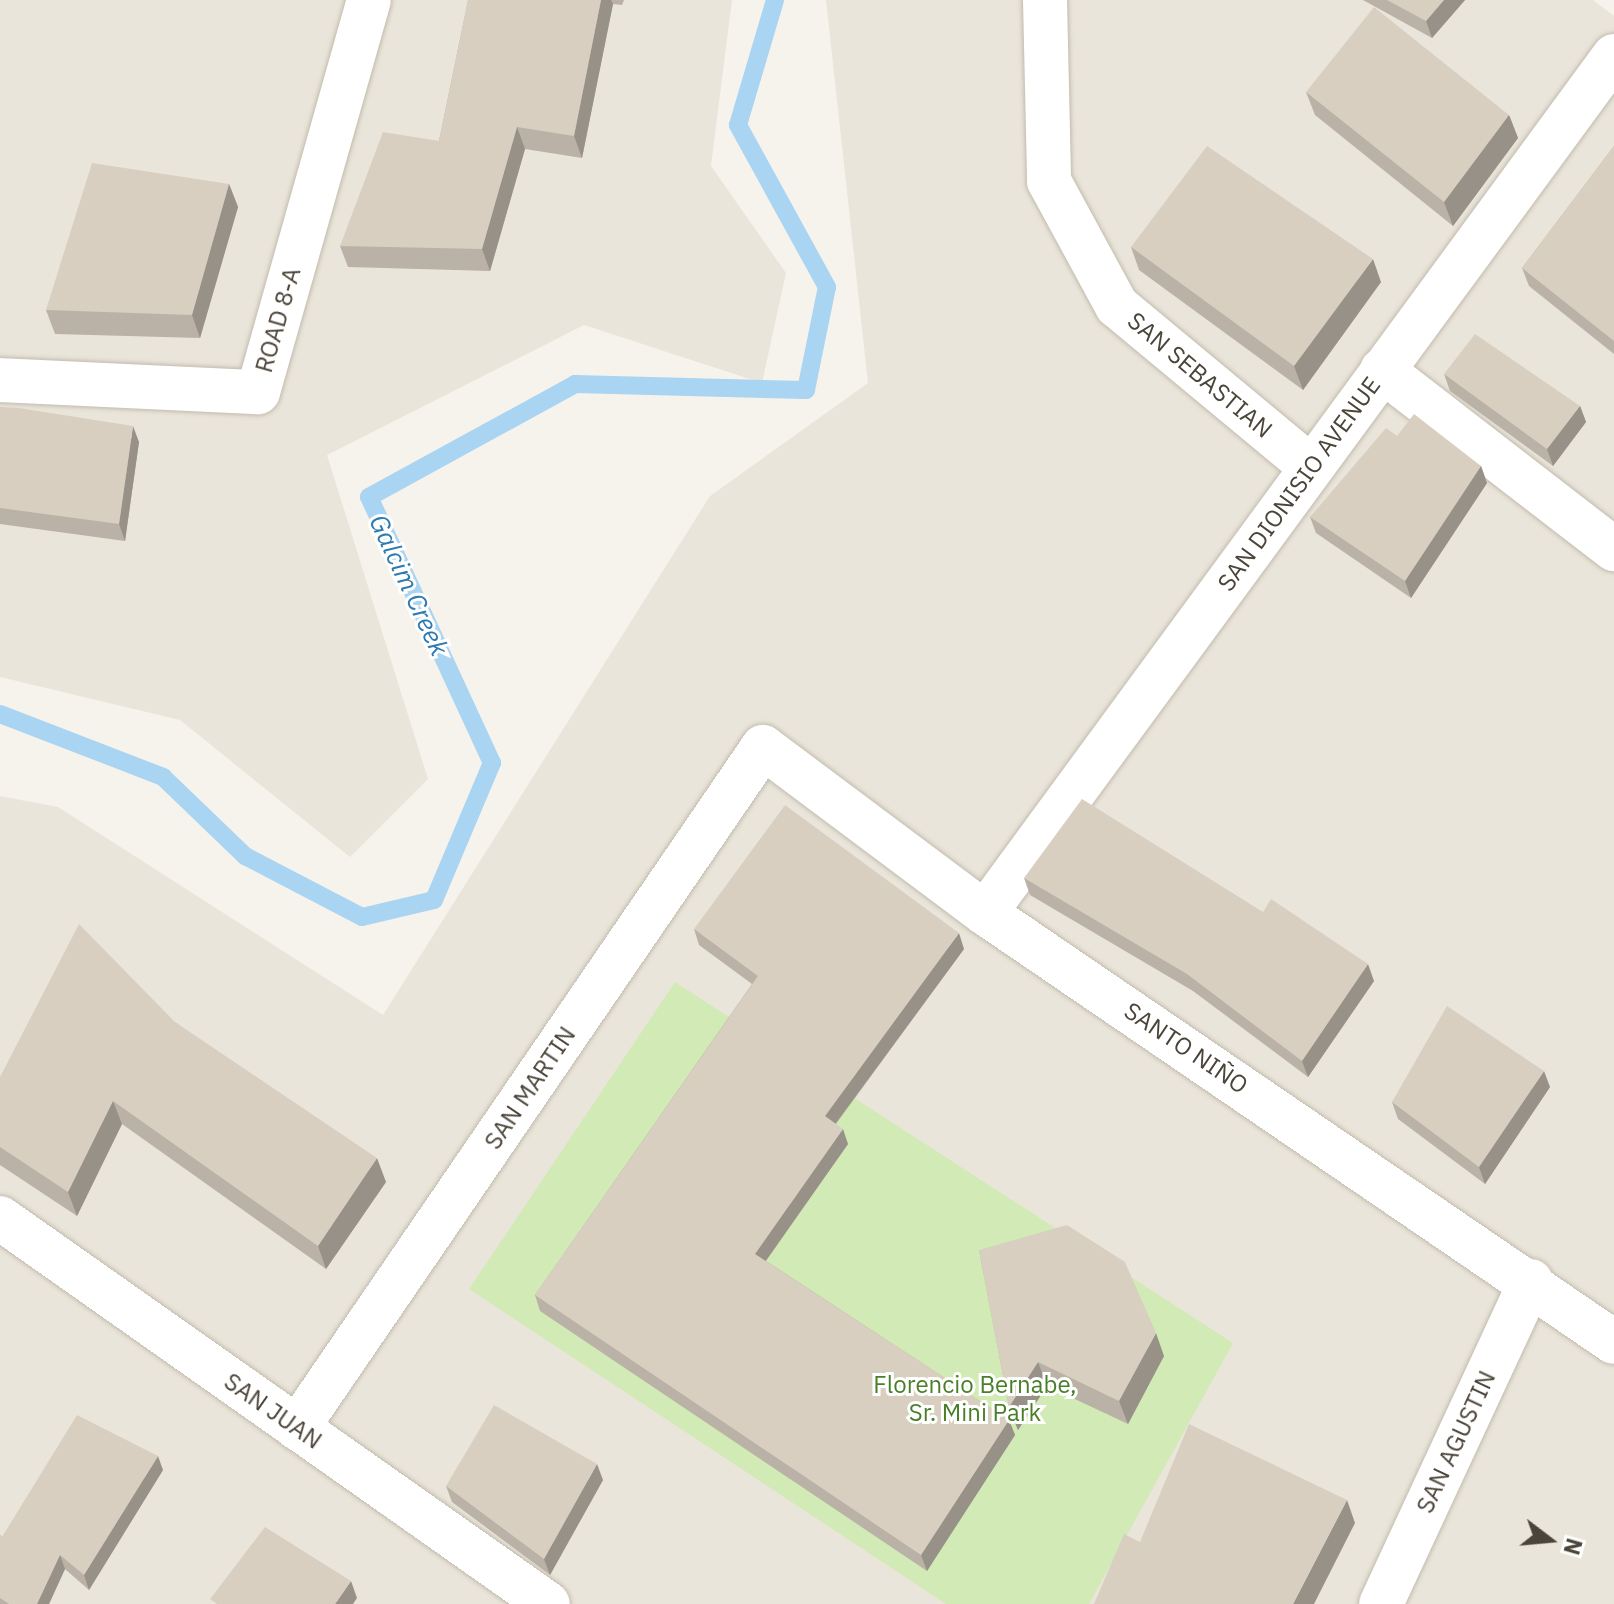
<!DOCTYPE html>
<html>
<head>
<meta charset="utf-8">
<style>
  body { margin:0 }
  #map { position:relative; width:1614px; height:1604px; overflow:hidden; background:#f6f3ec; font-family:"IBM Plex Sans",sans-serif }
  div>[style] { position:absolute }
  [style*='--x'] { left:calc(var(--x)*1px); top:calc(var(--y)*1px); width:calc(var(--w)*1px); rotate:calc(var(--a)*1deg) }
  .residential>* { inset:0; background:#eae5da }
  .green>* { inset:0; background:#d2eab5 }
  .stream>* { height:18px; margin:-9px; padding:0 9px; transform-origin:9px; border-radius:9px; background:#a9d4f2 }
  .roads { filter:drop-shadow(0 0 2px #c2bbae) drop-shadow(0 0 2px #c2bbae) }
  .minor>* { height:44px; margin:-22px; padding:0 22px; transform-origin:22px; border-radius:22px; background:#fff }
  .wall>* { inset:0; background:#bab2a6 }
  .shaded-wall>* { inset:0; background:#979187 }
  .building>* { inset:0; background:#d8cfc1 }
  span { translate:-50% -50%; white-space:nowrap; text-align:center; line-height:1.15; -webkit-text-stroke:6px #fff; paint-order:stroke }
  .street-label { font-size:24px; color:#4b4439 }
  .park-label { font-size:24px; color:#4a7f2a }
  .water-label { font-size:26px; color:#2e7ab2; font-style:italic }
  .north { position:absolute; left:1510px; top:1500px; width:80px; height:80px; -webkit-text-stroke:6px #fff; paint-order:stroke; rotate:106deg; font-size:22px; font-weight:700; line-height:32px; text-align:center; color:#4b4439 }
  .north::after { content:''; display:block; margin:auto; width:28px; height:36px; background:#4b4439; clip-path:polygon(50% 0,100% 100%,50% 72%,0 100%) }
</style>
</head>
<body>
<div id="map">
  <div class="residential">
    <div style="clip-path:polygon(0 0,732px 0,711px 166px,786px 273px,762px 383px,584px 325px,327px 455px,428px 779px,350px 857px,180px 720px,0 677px)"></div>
    <div style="clip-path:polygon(826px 0,1593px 0,1614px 16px,1614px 1604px,0 1604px,0 796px,58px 807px,383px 1015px,710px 496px,868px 383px)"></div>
  </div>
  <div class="green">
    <div style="clip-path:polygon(675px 982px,1233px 1343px,1089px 1604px,946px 1604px,469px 1289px)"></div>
  </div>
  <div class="stream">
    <div style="--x:0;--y:714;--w:175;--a:21.1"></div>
    <div style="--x:163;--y:777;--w:114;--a:43.9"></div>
    <div style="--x:245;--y:856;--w:132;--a:27.5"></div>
    <div style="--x:362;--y:917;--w:74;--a:-13.3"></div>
    <div style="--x:434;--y:900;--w:149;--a:-67.1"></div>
    <div style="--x:492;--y:763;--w:293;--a:-114.8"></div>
    <div style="--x:369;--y:497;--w:235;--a:-28.7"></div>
    <div style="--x:575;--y:384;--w:231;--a:1.5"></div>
    <div style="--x:806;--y:390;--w:105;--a:-78.5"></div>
    <div style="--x:827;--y:287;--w:185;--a:-118.8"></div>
    <div style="--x:738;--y:125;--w:130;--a:-73.5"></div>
  </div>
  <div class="roads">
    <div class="minor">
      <div style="--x:1045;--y:0;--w:181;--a:88.7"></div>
      <div style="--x:1049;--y:181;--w:142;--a:61.5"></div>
      <div style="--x:1117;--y:306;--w:251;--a:39.7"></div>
      <div style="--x:1382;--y:370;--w:293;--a:37.7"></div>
      <div style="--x:0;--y:380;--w:258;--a:2.7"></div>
      <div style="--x:258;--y:392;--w:407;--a:-74.2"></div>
      <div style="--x:985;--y:913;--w:1063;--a:-53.72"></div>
      <div style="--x:0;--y:1218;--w:670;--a:35.16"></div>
      <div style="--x:297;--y:1428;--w:825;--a:-55.62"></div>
      <div style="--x:763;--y:747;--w:277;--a:36.8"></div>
      <div style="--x:985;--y:913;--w:761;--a:34.3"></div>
      <div style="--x:1381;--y:1604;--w:356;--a:-65.1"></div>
    </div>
  </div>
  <div class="wall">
    <div style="clip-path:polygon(468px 0,624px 0,622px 5px,613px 4px,582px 158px,525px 149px,490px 271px,348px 267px,340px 246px,439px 141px)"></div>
    <div style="clip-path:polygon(1363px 0,1465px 0,1432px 38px)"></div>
    <div style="clip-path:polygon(1306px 92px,1509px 115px,1518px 138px,1453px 226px,1315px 115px)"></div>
    <div style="clip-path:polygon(1614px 146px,1614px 354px,1529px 286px,1522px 268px)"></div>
    <div style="clip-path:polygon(229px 184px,238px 207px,200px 338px,55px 334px,46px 310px)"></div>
    <div style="clip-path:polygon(1131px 247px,1381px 282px,1303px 390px,1139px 270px)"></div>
    <div style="clip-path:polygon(1444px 374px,1580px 406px,1586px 422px,1553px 466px,1450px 391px)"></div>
    <div style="clip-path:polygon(0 407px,139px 442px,125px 541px,0 524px)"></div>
    <div style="clip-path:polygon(1397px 436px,1481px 466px,1487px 483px,1411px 598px,1316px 533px,1310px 517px)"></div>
    <div style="clip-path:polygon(1024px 878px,1263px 912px,1374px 981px,1308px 1077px,1193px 991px,1030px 895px)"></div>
    <div style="clip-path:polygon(694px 929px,964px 949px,836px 1124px,848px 1144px,766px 1261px,1009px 1420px,1015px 1435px,927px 1571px,540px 1311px,535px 1295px,752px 984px,699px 945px)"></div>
    <div style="clip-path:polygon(175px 1022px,386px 1182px,326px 1269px,122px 1124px,77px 1216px,0 1165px,0 1077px)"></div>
    <div style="clip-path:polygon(1550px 1087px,1485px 1184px,1398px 1119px,1392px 1102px)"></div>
    <div style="clip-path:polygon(979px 1250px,1164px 1356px,1128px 1424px,1047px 1386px,1018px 1430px,1009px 1407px)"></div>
    <div style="clip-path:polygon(163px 1470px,89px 1590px,65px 1569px,49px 1604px,0 1604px,0 1535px,2px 1537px)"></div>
    <div style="clip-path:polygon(603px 1480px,550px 1575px,452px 1502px,446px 1486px)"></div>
  </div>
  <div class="shaded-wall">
    <div style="clip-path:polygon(601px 0,611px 0,613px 4px,582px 158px,574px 136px)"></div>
    <div style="clip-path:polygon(1444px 0,1465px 0,1432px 38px,1426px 21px)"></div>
    <div style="clip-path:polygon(1509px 115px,1518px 138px,1453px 226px,1444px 202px)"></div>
    <div style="clip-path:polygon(517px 127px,525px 149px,490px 271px,482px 249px)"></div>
    <div style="clip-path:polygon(229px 184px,238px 207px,200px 338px,192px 315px)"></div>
    <div style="clip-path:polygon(1373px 259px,1381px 282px,1303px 390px,1294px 366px)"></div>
    <div style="clip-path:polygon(1580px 406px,1586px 422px,1553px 466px,1547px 449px)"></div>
    <div style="clip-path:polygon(133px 426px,139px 442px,125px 541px,119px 524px)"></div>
    <div style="clip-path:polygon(1481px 466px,1487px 483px,1411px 598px,1405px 581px)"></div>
    <div style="clip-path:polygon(959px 933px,964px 949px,830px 1131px,825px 1116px)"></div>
    <div style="clip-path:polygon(1368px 964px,1374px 981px,1308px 1077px,1302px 1061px)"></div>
    <div style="clip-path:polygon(1544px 1071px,1550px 1087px,1485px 1184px,1479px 1167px)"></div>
    <div style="clip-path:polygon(113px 1101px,122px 1124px,77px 1216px,68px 1192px)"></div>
    <div style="clip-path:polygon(843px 1129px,848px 1144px,760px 1269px,755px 1254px)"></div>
    <div style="clip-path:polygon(377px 1158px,386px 1182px,326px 1269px,318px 1246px)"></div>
    <div style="clip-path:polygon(1156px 1333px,1164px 1356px,1128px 1424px,1119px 1401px)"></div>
    <div style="clip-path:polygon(1038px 1362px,1047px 1386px,1018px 1430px,1009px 1407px)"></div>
    <div style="clip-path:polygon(1009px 1420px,1015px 1435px,927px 1571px,921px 1555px)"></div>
    <div style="clip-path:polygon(158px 1456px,163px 1470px,89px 1590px,84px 1575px)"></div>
    <div style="clip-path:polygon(597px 1464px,603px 1480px,550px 1575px,544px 1559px)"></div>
    <div style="clip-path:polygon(1347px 1500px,1355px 1523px,1314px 1604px,1293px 1604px)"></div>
    <div style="clip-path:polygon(60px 1555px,65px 1569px,49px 1604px,37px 1604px)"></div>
    <div style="clip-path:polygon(351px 1581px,357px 1598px,353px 1604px,335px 1604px)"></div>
  </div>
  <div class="building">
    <div style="clip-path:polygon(468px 0,601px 0,574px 136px,517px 127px,482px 249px,340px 246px,383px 132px,439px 141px)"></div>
    <div style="clip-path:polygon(1387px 0,1444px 0,1426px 21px)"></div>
    <div style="clip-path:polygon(1374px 7px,1509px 115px,1444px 202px,1306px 92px)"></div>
    <div style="clip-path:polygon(1207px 146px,1373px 259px,1294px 366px,1131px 247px)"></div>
    <div style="clip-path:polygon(1614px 146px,1614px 341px,1522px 268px)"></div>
    <div style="clip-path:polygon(92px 163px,229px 184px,192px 315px,46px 310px)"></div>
    <div style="clip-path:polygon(1475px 334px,1580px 406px,1547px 449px,1444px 374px)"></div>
    <div style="clip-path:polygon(0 407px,19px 408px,133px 426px,119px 524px,0 508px)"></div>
    <div style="clip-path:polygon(1414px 414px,1481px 466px,1405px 581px,1310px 517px,1386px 428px,1397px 436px)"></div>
    <div style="clip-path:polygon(1082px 799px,1263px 912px,1271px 899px,1368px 964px,1302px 1061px,1187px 974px,1024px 878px)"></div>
    <div style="clip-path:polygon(785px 805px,959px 933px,825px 1116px,843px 1129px,755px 1254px,1009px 1420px,921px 1555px,535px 1295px,758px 976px,694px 929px)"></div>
    <div style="clip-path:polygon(79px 924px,175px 1022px,377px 1158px,318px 1246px,113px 1101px,68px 1192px,0 1147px,0 1077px)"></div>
    <div style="clip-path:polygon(1447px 1006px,1544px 1071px,1479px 1167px,1392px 1102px)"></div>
    <div style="clip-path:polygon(1067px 1225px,1125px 1262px,1156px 1333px,1119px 1401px,1038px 1362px,1009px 1407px,979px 1250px)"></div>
    <div style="clip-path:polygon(494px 1405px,597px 1464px,544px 1559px,446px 1486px)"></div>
    <div style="clip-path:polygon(77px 1415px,158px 1456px,84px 1575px,60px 1555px,37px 1604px,9px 1604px,0 1598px,0 1535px,2px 1537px)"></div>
    <div style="clip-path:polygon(1189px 1424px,1347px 1500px,1293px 1604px,1094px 1604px,1124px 1534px,1140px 1542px)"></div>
    <div style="clip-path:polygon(265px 1527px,351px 1581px,335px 1604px,217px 1604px,210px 1599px)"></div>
  </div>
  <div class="street-label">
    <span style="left:278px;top:320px;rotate:-74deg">ROAD 8-A</span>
    <span style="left:1200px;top:375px;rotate:40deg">SAN SEBASTIAN</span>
    <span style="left:1299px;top:484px;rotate:-54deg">SAN DIONISIO AVENUE</span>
    <span style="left:1186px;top:1048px;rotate:34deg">SANTO NIÑO</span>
    <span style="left:530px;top:1088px;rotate:-56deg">SAN MARTIN</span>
    <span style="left:273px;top:1411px;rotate:35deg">SAN JUAN</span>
    <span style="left:1456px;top:1442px;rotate:-65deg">SAN AGUSTIN</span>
  </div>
  <div class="park-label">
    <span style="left:975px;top:1399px">Florencio Bernabe,<br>Sr. Mini Park</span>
  </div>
  <div class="water-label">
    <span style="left:409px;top:585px;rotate:65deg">Galcim Creek</span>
  </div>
  <div class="north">N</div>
</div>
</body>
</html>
